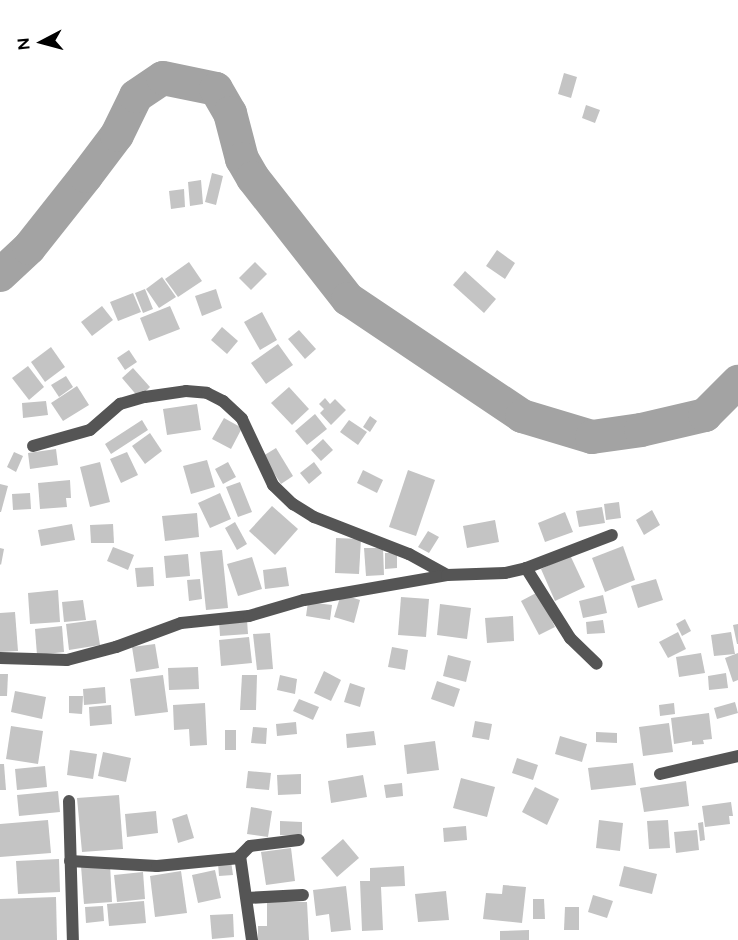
<!DOCTYPE html>
<html>
<head>
<meta charset="utf-8">
<style>
  body { margin:0 }
  #map { position:relative; width:738px; height:940px; overflow:hidden; background:#fff; font-family:Figtree,sans-serif }
  div>[style] { position:absolute }
  [style*='--x'] { left:calc(var(--x)*1px); top:calc(var(--y)*1px); width:calc(var(--w)*1px); rotate:calc(var(--a)*1deg) }
  .river>* { height:34px; margin:-17px; padding:0 17px; transform-origin:17px; border-radius:17px; background:#a3a3a3 }
  .building>* { inset:0; background:#c4c4c4 }
  .street>* { height:12px; margin:-6px; padding:0 6px; transform-origin:6px; border-radius:6px; background:#555 }
  span { translate:-50% -50%; white-space:nowrap; text-align:center; line-height:1.15; -webkit-text-stroke:5px #fff; paint-order:stroke }
  .north { position:absolute; left:12px; top:12px; width:60px; height:60px; -webkit-text-stroke:4px #fff; paint-order:stroke; rotate:264deg; font-size:16px; font-weight:700; line-height:24px; text-align:center; color:#000 }
  .north::after { content:''; display:block; margin:auto; width:21px; height:27px; background:#000; clip-path:polygon(50% 0,100% 100%,50% 72%,0 100%) }
</style>
</head>
<body>
<div id="map">
  <div class="river">
    <div style="--x:0;--y:275;--w:40;--a:-43"></div>
    <div style="--x:29;--y:248;--w:92;--a:-51.6"></div>
    <div style="--x:86;--y:176;--w:51;--a:-52.9"></div>
    <div style="--x:117;--y:135;--w:43;--a:-64"></div>
    <div style="--x:136;--y:96;--w:32;--a:-34"></div>
    <div style="--x:163;--y:78;--w:54;--a:11.7"></div>
    <div style="--x:216;--y:89;--w:28;--a:60"></div>
    <div style="--x:230;--y:113;--w:48;--a:75.4"></div>
    <div style="--x:242;--y:159;--w:22;--a:60"></div>
    <div style="--x:253;--y:178;--w:154;--a:51.9"></div>
    <div style="--x:348;--y:299;--w:210;--a:33.9"></div>
    <div style="--x:522;--y:416;--w:73;--a:16.7"></div>
    <div style="--x:592;--y:437;--w:49;--a:-8.1"></div>
    <div style="--x:641;--y:430;--w:66;--a:-13.2"></div>
    <div style="--x:705;--y:415;--w:47;--a:-45"></div>
  </div>
  <div class="building">
    <div style="clip-path:polygon(564px 73px,577px 77px,571px 98px,558px 94px)"></div>
    <div style="clip-path:polygon(586px 105px,600px 110px,595px 123px,582px 118px)"></div>
    <div style="clip-path:polygon(212px 173px,223px 176px,216px 205px,205px 202px)"></div>
    <div style="clip-path:polygon(201px 180px,203px 204px,190px 206px,188px 182px)"></div>
    <div style="clip-path:polygon(184px 189px,185px 207px,171px 209px,169px 191px)"></div>
    <div style="clip-path:polygon(497px 250px,515px 263px,505px 279px,486px 266px)"></div>
    <div style="clip-path:polygon(189px 262px,202px 281px,178px 297px,165px 279px)"></div>
    <div style="clip-path:polygon(255px 262px,267px 274px,251px 290px,239px 278px)"></div>
    <div style="clip-path:polygon(465px 271px,496px 299px,484px 313px,453px 285px)"></div>
    <div style="clip-path:polygon(162px 277px,176px 297px,159px 308px,146px 289px)"></div>
    <div style="clip-path:polygon(145px 289px,153px 309px,143px 313px,135px 293px)"></div>
    <div style="clip-path:polygon(216px 289px,222px 308px,202px 316px,195px 296px)"></div>
    <div style="clip-path:polygon(133px 293px,141px 312px,118px 321px,110px 302px)"></div>
    <div style="clip-path:polygon(102px 306px,113px 320px,92px 336px,81px 322px)"></div>
    <div style="clip-path:polygon(170px 306px,180px 329px,149px 341px,140px 318px)"></div>
    <div style="clip-path:polygon(262px 312px,277px 340px,260px 350px,244px 322px)"></div>
    <div style="clip-path:polygon(222px 327px,238px 341px,227px 354px,211px 340px)"></div>
    <div style="clip-path:polygon(299px 330px,316px 349px,305px 359px,288px 339px)"></div>
    <div style="clip-path:polygon(278px 344px,293px 365px,266px 384px,251px 363px)"></div>
    <div style="clip-path:polygon(51px 347px,65px 367px,45px 382px,31px 362px)"></div>
    <div style="clip-path:polygon(129px 350px,137px 362px,125px 370px,117px 358px)"></div>
    <div style="clip-path:polygon(28px 366px,44px 387px,29px 400px,12px 378px)"></div>
    <div style="clip-path:polygon(133px 368px,150px 387px,139px 398px,122px 378px)"></div>
    <div style="clip-path:polygon(66px 376px,73px 387px,59px 397px,51px 385px)"></div>
    <div style="clip-path:polygon(77px 386px,89px 405px,63px 421px,51px 403px)"></div>
    <div style="clip-path:polygon(289px 387px,309px 409px,292px 425px,271px 403px)"></div>
    <div style="clip-path:polygon(325px 398px,330px 404px,335px 399px,346px 410px,331px 425px,320px 413px,324px 409px,319px 404px)"></div>
    <div style="clip-path:polygon(46px 401px,48px 415px,23px 418px,22px 403px)"></div>
    <div style="clip-path:polygon(197px 404px,201px 430px,167px 435px,163px 409px)"></div>
    <div style="clip-path:polygon(315px 414px,327px 429px,307px 445px,295px 431px)"></div>
    <div style="clip-path:polygon(370px 416px,377px 421px,370px 432px,363px 427px)"></div>
    <div style="clip-path:polygon(224px 418px,242px 428px,231px 449px,212px 439px)"></div>
    <div style="clip-path:polygon(142px 420px,148px 430px,111px 454px,105px 444px)"></div>
    <div style="clip-path:polygon(349px 420px,367px 432px,358px 445px,340px 432px)"></div>
    <div style="clip-path:polygon(150px 433px,162px 451px,145px 464px,132px 446px)"></div>
    <div style="clip-path:polygon(323px 439px,333px 450px,321px 461px,311px 450px)"></div>
    <div style="clip-path:polygon(276px 448px,293px 476px,281px 484px,263px 456px)"></div>
    <div style="clip-path:polygon(56px 449px,58px 465px,30px 469px,28px 453px)"></div>
    <div style="clip-path:polygon(14px 452px,23px 456px,16px 472px,7px 467px)"></div>
    <div style="clip-path:polygon(127px 452px,138px 475px,121px 483px,110px 459px)"></div>
    <div style="clip-path:polygon(207px 460px,215px 487px,191px 494px,183px 466px)"></div>
    <div style="clip-path:polygon(100px 462px,110px 502px,90px 507px,80px 467px)"></div>
    <div style="clip-path:polygon(228px 462px,236px 477px,223px 484px,215px 469px)"></div>
    <div style="clip-path:polygon(314px 462px,322px 473px,309px 484px,300px 473px)"></div>
    <div style="clip-path:polygon(363px 470px,383px 480px,377px 493px,357px 483px)"></div>
    <div style="clip-path:polygon(408px 470px,435px 480px,416px 536px,389px 527px)"></div>
    <div style="clip-path:polygon(70px 480px,71px 498px,66px 498px,67px 507px,40px 509px,38px 483px)"></div>
    <div style="clip-path:polygon(240px 482px,252px 512px,238px 517px,226px 487px)"></div>
    <div style="clip-path:polygon(0 484px,8px 486px,1px 512px,0 512px)"></div>
    <div style="clip-path:polygon(30px 493px,31px 509px,13px 510px,12px 494px)"></div>
    <div style="clip-path:polygon(220px 493px,231px 519px,210px 528px,198px 503px)"></div>
    <div style="clip-path:polygon(619px 502px,621px 518px,606px 520px,604px 504px)"></div>
    <div style="clip-path:polygon(272px 506px,298px 529px,275px 555px,249px 531px)"></div>
    <div style="clip-path:polygon(602px 507px,605px 523px,579px 527px,576px 511px)"></div>
    <div style="clip-path:polygon(652px 510px,660px 525px,644px 535px,636px 520px)"></div>
    <div style="clip-path:polygon(565px 512px,573px 532px,545px 542px,538px 523px)"></div>
    <div style="clip-path:polygon(197px 513px,199px 537px,165px 541px,162px 516px)"></div>
    <div style="clip-path:polygon(495px 520px,499px 542px,467px 548px,463px 526px)"></div>
    <div style="clip-path:polygon(235px 522px,247px 544px,237px 550px,225px 528px)"></div>
    <div style="clip-path:polygon(72px 524px,75px 540px,41px 546px,38px 530px)"></div>
    <div style="clip-path:polygon(113px 524px,114px 543px,91px 543px,90px 525px)"></div>
    <div style="clip-path:polygon(428px 531px,439px 537px,429px 553px,418px 547px)"></div>
    <div style="clip-path:polygon(336px 538px,361px 539px,359px 574px,335px 573px)"></div>
    <div style="clip-path:polygon(623px 546px,635px 580px,605px 592px,592px 558px)"></div>
    <div style="clip-path:polygon(113px 547px,134px 555px,128px 570px,107px 561px)"></div>
    <div style="clip-path:polygon(0 548px,4px 549px,1px 565px,0 564px)"></div>
    <div style="clip-path:polygon(364px 548px,383px 548px,384px 575px,366px 576px)"></div>
    <div style="clip-path:polygon(222px 550px,228px 608px,206px 610px,200px 552px)"></div>
    <div style="clip-path:polygon(385px 553px,397px 553px,397px 568px,385px 569px)"></div>
    <div style="clip-path:polygon(188px 554px,190px 576px,166px 578px,164px 556px)"></div>
    <div style="clip-path:polygon(570px 555px,585px 587px,555px 601px,541px 569px)"></div>
    <div style="clip-path:polygon(252px 557px,262px 589px,238px 596px,227px 564px)"></div>
    <div style="clip-path:polygon(153px 567px,154px 586px,137px 587px,135px 568px)"></div>
    <div style="clip-path:polygon(286px 567px,289px 586px,265px 589px,263px 570px)"></div>
    <div style="clip-path:polygon(200px 579px,202px 599px,189px 601px,187px 580px)"></div>
    <div style="clip-path:polygon(656px 579px,663px 600px,638px 608px,631px 586px)"></div>
    <div style="clip-path:polygon(58px 590px,60px 622px,30px 624px,28px 593px)"></div>
    <div style="clip-path:polygon(538px 592px,555px 627px,539px 635px,521px 601px)"></div>
    <div style="clip-path:polygon(341px 594px,360px 600px,354px 623px,334px 617px)"></div>
    <div style="clip-path:polygon(603px 595px,607px 613px,583px 618px,579px 601px)"></div>
    <div style="clip-path:polygon(401px 597px,429px 599px,426px 637px,398px 635px)"></div>
    <div style="clip-path:polygon(83px 600px,86px 620px,64px 622px,62px 602px)"></div>
    <div style="clip-path:polygon(308px 602px,332px 605px,330px 620px,306px 616px)"></div>
    <div style="clip-path:polygon(440px 604px,471px 608px,467px 639px,437px 635px)"></div>
    <div style="clip-path:polygon(15px 612px,18px 651px,0 652px,0 613px)"></div>
    <div style="clip-path:polygon(513px 616px,514px 641px,487px 643px,485px 618px)"></div>
    <div style="clip-path:polygon(685px 619px,691px 631px,682px 636px,676px 624px)"></div>
    <div style="clip-path:polygon(96px 620px,100px 645px,69px 650px,66px 624px)"></div>
    <div style="clip-path:polygon(247px 620px,248px 634px,220px 636px,219px 621px)"></div>
    <div style="clip-path:polygon(603px 620px,605px 633px,587px 634px,586px 622px)"></div>
    <div style="clip-path:polygon(738px 624px,738px 644px,737px 644px,733px 625px)"></div>
    <div style="clip-path:polygon(62px 626px,64px 652px,37px 655px,35px 629px)"></div>
    <div style="clip-path:polygon(678px 632px,686px 649px,668px 658px,659px 642px)"></div>
    <div style="clip-path:polygon(731px 632px,735px 654px,714px 656px,711px 635px)"></div>
    <div style="clip-path:polygon(270px 633px,273px 669px,257px 670px,253px 634px)"></div>
    <div style="clip-path:polygon(249px 637px,252px 663px,221px 666px,219px 640px)"></div>
    <div style="clip-path:polygon(155px 644px,159px 668px,136px 672px,132px 647px)"></div>
    <div style="clip-path:polygon(392px 647px,408px 650px,405px 670px,388px 667px)"></div>
    <div style="clip-path:polygon(701px 653px,705px 673px,679px 677px,676px 657px)"></div>
    <div style="clip-path:polygon(738px 653px,738px 680px,733px 682px,725px 658px)"></div>
    <div style="clip-path:polygon(448px 655px,471px 661px,466px 682px,443px 676px)"></div>
    <div style="clip-path:polygon(198px 667px,199px 689px,169px 690px,168px 668px)"></div>
    <div style="clip-path:polygon(324px 671px,341px 680px,331px 701px,314px 693px)"></div>
    <div style="clip-path:polygon(726px 673px,728px 688px,709px 690px,708px 676px)"></div>
    <div style="clip-path:polygon(0 674px,8px 674px,7px 696px,0 696px)"></div>
    <div style="clip-path:polygon(163px 675px,168px 712px,135px 716px,130px 679px)"></div>
    <div style="clip-path:polygon(242px 675px,257px 675px,256px 710px,240px 710px)"></div>
    <div style="clip-path:polygon(280px 675px,297px 679px,295px 694px,277px 690px)"></div>
    <div style="clip-path:polygon(437px 681px,460px 689px,454px 707px,431px 699px)"></div>
    <div style="clip-path:polygon(350px 683px,365px 688px,360px 707px,344px 702px)"></div>
    <div style="clip-path:polygon(105px 687px,106px 703px,84px 705px,83px 689px)"></div>
    <div style="clip-path:polygon(15px 691px,46px 697px,42px 719px,11px 712px)"></div>
    <div style="clip-path:polygon(69px 696px,83px 696px,82px 714px,69px 713px)"></div>
    <div style="clip-path:polygon(299px 699px,319px 707px,313px 720px,293px 711px)"></div>
    <div style="clip-path:polygon(735px 702px,738px 713px,717px 719px,714px 708px)"></div>
    <div style="clip-path:polygon(205px 703px,207px 745px,190px 746px,189px 729px,174px 730px,173px 705px)"></div>
    <div style="clip-path:polygon(674px 703px,675px 714px,660px 716px,659px 705px)"></div>
    <div style="clip-path:polygon(111px 705px,112px 724px,90px 726px,89px 707px)"></div>
    <div style="clip-path:polygon(709px 713px,712px 739px,703px 740px,704px 744px,692px 745px,692px 741px,674px 744px,671px 718px)"></div>
    <div style="clip-path:polygon(475px 721px,492px 724px,489px 740px,472px 737px)"></div>
    <div style="clip-path:polygon(296px 722px,297px 734px,277px 736px,276px 724px)"></div>
    <div style="clip-path:polygon(669px 723px,673px 752px,643px 756px,639px 727px)"></div>
    <div style="clip-path:polygon(11px 726px,43px 731px,38px 764px,6px 759px)"></div>
    <div style="clip-path:polygon(253px 727px,267px 728px,266px 744px,251px 743px)"></div>
    <div style="clip-path:polygon(225px 730px,236px 730px,236px 750px,225px 750px)"></div>
    <div style="clip-path:polygon(374px 731px,376px 745px,347px 748px,346px 734px)"></div>
    <div style="clip-path:polygon(596px 732px,617px 733px,617px 743px,596px 742px)"></div>
    <div style="clip-path:polygon(560px 736px,587px 744px,582px 762px,555px 754px)"></div>
    <div style="clip-path:polygon(435px 741px,439px 770px,407px 774px,404px 745px)"></div>
    <div style="clip-path:polygon(70px 750px,97px 754px,93px 779px,67px 775px)"></div>
    <div style="clip-path:polygon(103px 752px,131px 758px,126px 782px,98px 776px)"></div>
    <div style="clip-path:polygon(517px 758px,538px 765px,533px 780px,512px 773px)"></div>
    <div style="clip-path:polygon(633px 763px,636px 785px,591px 790px,588px 768px)"></div>
    <div style="clip-path:polygon(0 764px,4px 764px,6px 790px,0 790px)"></div>
    <div style="clip-path:polygon(45px 766px,47px 787px,17px 790px,15px 769px)"></div>
    <div style="clip-path:polygon(248px 771px,271px 773px,269px 790px,246px 788px)"></div>
    <div style="clip-path:polygon(301px 774px,301px 794px,278px 795px,277px 775px)"></div>
    <div style="clip-path:polygon(363px 775px,367px 797px,331px 803px,328px 781px)"></div>
    <div style="clip-path:polygon(461px 778px,495px 787px,487px 817px,453px 808px)"></div>
    <div style="clip-path:polygon(686px 781px,689px 806px,644px 812px,640px 788px)"></div>
    <div style="clip-path:polygon(402px 783px,403px 796px,386px 798px,384px 785px)"></div>
    <div style="clip-path:polygon(535px 787px,559px 799px,547px 825px,522px 812px)"></div>
    <div style="clip-path:polygon(58px 791px,60px 812px,19px 816px,17px 795px)"></div>
    <div style="clip-path:polygon(119px 795px,123px 849px,82px 852px,77px 798px)"></div>
    <div style="clip-path:polygon(731px 802px,733px 816px,729px 816px,730px 824px,705px 827px,702px 806px)"></div>
    <div style="clip-path:polygon(251px 807px,272px 811px,268px 837px,247px 834px)"></div>
    <div style="clip-path:polygon(156px 811px,158px 833px,127px 837px,125px 814px)"></div>
    <div style="clip-path:polygon(187px 814px,194px 838px,178px 843px,172px 819px)"></div>
    <div style="clip-path:polygon(48px 820px,51px 853px,0 857px,0 824px)"></div>
    <div style="clip-path:polygon(599px 820px,623px 823px,620px 851px,596px 848px)"></div>
    <div style="clip-path:polygon(668px 820px,670px 848px,649px 849px,647px 821px)"></div>
    <div style="clip-path:polygon(280px 821px,302px 822px,302px 836px,280px 835px)"></div>
    <div style="clip-path:polygon(703px 822px,705px 840px,700px 841px,698px 823px)"></div>
    <div style="clip-path:polygon(466px 826px,467px 840px,444px 842px,443px 828px)"></div>
    <div style="clip-path:polygon(697px 830px,699px 850px,676px 853px,674px 832px)"></div>
    <div style="clip-path:polygon(343px 839px,359px 858px,337px 877px,321px 858px)"></div>
    <div style="clip-path:polygon(291px 848px,295px 881px,266px 885px,261px 852px)"></div>
    <div style="clip-path:polygon(59px 859px,60px 892px,18px 894px,16px 861px)"></div>
    <div style="clip-path:polygon(231px 861px,233px 875px,219px 876px,218px 863px)"></div>
    <div style="clip-path:polygon(110px 864px,112px 902px,84px 904px,81px 866px)"></div>
    <div style="clip-path:polygon(404px 866px,405px 886px,381px 887px,383px 930px,362px 931px,360px 881px,370px 881px,370px 868px)"></div>
    <div style="clip-path:polygon(624px 866px,657px 874px,652px 894px,619px 886px)"></div>
    <div style="clip-path:polygon(215px 870px,221px 898px,198px 903px,192px 875px)"></div>
    <div style="clip-path:polygon(181px 871px,187px 913px,155px 917px,150px 876px)"></div>
    <div style="clip-path:polygon(143px 872px,145px 899px,117px 902px,114px 875px)"></div>
    <div style="clip-path:polygon(503px 885px,526px 887px,522px 923px,483px 919px,486px 893px,502px 894px)"></div>
    <div style="clip-path:polygon(346px 886px,351px 930px,331px 932px,329px 914px,316px 916px,313px 890px)"></div>
    <div style="clip-path:polygon(446px 891px,449px 920px,418px 922px,415px 894px)"></div>
    <div style="clip-path:polygon(593px 895px,613px 901px,607px 918px,588px 912px)"></div>
    <div style="clip-path:polygon(56px 897px,57px 940px,0 940px,0 899px)"></div>
    <div style="clip-path:polygon(533px 899px,544px 899px,545px 919px,533px 919px)"></div>
    <div style="clip-path:polygon(144px 901px,146px 923px,109px 926px,107px 904px)"></div>
    <div style="clip-path:polygon(267px 902px,307px 902px,309px 940px,258px 940px,258px 926px,267px 926px)"></div>
    <div style="clip-path:polygon(103px 906px,104px 921px,86px 923px,85px 907px)"></div>
    <div style="clip-path:polygon(565px 907px,579px 907px,579px 930px,564px 930px)"></div>
    <div style="clip-path:polygon(233px 914px,234px 937px,212px 939px,210px 915px)"></div>
    <div style="clip-path:polygon(529px 930px,529px 940px,500px 940px,500px 931px)"></div>
  </div>
  <div class="street">
    <div style="--x:33;--y:446;--w:59;--a:-15.7"></div>
    <div style="--x:90;--y:430;--w:40;--a:-41"></div>
    <div style="--x:120;--y:404;--w:26;--a:-16"></div>
    <div style="--x:145;--y:397;--w:41;--a:-8.3"></div>
    <div style="--x:186;--y:391;--w:21;--a:5"></div>
    <div style="--x:207;--y:393;--w:18;--a:27"></div>
    <div style="--x:223;--y:401;--w:26;--a:43"></div>
    <div style="--x:242;--y:419;--w:73;--a:64.8"></div>
    <div style="--x:273;--y:485;--w:28;--a:44"></div>
    <div style="--x:293;--y:504;--w:25;--a:32"></div>
    <div style="--x:314;--y:517;--w:102;--a:21.3"></div>
    <div style="--x:409;--y:554;--w:43;--a:28.9"></div>
    <div style="--x:526;--y:568;--w:83;--a:57.8"></div>
    <div style="--x:570;--y:638;--w:37;--a:44"></div>
    <div style="--x:0;--y:658;--w:67;--a:1.7"></div>
    <div style="--x:67;--y:660;--w:51;--a:-14.9"></div>
    <div style="--x:116;--y:647;--w:69;--a:-20.3"></div>
    <div style="--x:181;--y:623;--w:68;--a:-5.9"></div>
    <div style="--x:249;--y:616;--w:57;--a:-16.2"></div>
    <div style="--x:304;--y:600;--w:145;--a:-9.9"></div>
    <div style="--x:447;--y:575;--w:58;--a:-2"></div>
    <div style="--x:505;--y:573;--w:22;--a:-13"></div>
    <div style="--x:526;--y:568;--w:92;--a:-21"></div>
    <div style="--x:660;--y:774;--w:80;--a:-13"></div>
    <div style="--x:69;--y:801;--w:139;--a:88.4"></div>
    <div style="--x:70;--y:861;--w:87;--a:3.3"></div>
    <div style="--x:157;--y:866;--w:83;--a:-5.5"></div>
    <div style="--x:247;--y:898;--w:56;--a:-3.1"></div>
    <div style="--x:252;--y:940;--w:85;--a:-98.1"></div>
    <div style="--x:240;--y:856;--w:14;--a:-45"></div>
    <div style="--x:250;--y:846;--w:49;--a:-7"></div>
  </div>
  <div class="north">N</div>
</div>
</body>
</html>
